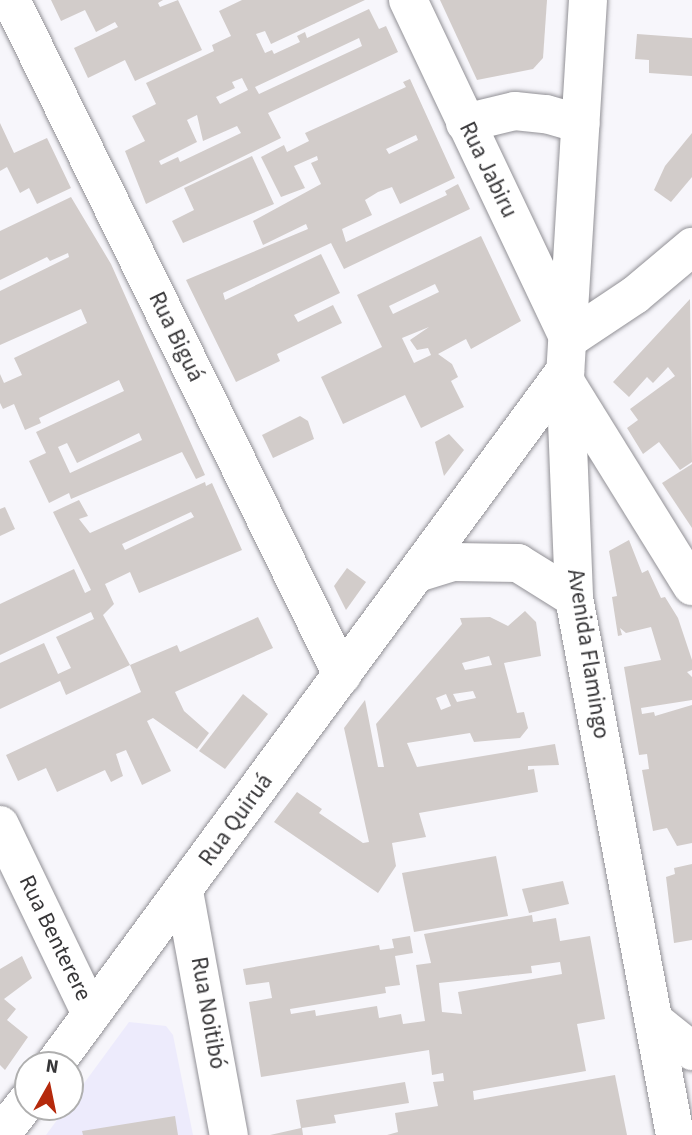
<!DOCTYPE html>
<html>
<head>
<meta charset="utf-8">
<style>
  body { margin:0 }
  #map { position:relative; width:692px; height:1135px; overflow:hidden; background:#f7f6fb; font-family:"Source Sans 3",sans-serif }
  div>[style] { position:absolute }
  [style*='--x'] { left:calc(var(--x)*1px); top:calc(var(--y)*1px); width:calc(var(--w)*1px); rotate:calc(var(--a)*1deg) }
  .education>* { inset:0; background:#edebfc }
  .building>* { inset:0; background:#d2ccca }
  .roads { filter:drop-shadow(0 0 2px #929196) drop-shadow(0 0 2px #929196) }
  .street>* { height:38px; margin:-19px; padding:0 19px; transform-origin:19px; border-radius:19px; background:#fff }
  .secondary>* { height:38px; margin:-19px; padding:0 19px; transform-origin:19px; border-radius:19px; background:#fff }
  span { translate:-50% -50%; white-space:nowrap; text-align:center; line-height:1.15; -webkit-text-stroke:7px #fff; paint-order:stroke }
  .street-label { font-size:23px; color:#373638 }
  .north { position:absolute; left:14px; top:1051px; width:70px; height:70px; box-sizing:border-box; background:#fff; border:2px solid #afafaf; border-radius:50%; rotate:9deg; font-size:19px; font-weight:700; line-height:28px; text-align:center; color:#373638 }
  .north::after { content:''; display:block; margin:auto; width:24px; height:32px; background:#b5290c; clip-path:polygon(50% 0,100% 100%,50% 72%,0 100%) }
</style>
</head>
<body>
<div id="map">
  <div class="education">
    <div style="clip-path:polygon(129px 1022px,166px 1026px,173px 1035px,193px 1135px,46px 1135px)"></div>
  </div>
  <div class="building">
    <div style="clip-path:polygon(51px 0,163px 0,158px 3px,160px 7px,178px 0,202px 50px,135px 81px,125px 60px,88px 78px,74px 48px,118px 27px,115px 22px,96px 32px,85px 10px,61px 21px)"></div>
    <div style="clip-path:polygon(evenodd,242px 0,365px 0,271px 44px,265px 31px,256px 34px,265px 53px,272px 50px,274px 54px,300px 42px,297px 36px,305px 32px,307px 38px,369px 9px,379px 29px,386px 26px,398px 52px,268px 113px,281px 138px,146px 204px,125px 151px,145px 141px,132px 116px,156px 104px,146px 83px,214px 51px,212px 45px,231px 36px,219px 11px,242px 0,359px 38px,362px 46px,259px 94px,255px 87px,359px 38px,242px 0,242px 78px,248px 90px,220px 104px,216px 97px,235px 88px,232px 82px,242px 78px,242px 0,197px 115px,203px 141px,237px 126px,241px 133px,180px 162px,178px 157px,161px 165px,159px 161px,197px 142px,187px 120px,197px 115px)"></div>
    <div style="clip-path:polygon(440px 0,547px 0,543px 58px,533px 69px,477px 80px)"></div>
    <div style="clip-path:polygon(637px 34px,692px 38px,692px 76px,649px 73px,649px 60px,635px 59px)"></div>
    <div style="clip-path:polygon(evenodd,410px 79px,455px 178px,400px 204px,392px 187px,378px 192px,365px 200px,372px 215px,342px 229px,346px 242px,447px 195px,445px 191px,458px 184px,470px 209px,344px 269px,331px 243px,223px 293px,225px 300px,321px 254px,340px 293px,294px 315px,298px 322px,333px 305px,342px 323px,277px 354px,280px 361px,236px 382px,186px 280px,308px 229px,306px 224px,263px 245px,253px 221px,321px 184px,311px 163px,318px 160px,317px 156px,294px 166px,305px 188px,281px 197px,261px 157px,284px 145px,287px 152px,309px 141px,305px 133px,406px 87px,403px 82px,410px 79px,416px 135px,418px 140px,389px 154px,386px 149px,416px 135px)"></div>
    <div style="clip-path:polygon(0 123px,14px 153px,47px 138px,71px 188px,37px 204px,29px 188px,20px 193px,7px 167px,0 171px)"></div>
    <div style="clip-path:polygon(692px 133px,692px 177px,671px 202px,654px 190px,665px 166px)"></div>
    <div style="clip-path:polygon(252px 156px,274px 204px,183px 243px,172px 221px,194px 210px,184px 188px)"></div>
    <div style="clip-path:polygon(evenodd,71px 197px,111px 264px,205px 475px,196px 479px,182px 452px,71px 499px,69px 493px,49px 503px,29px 461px,46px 453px,36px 432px,124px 391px,119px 380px,39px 418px,41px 423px,25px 430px,14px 404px,3px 409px,0 403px,0 374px,4px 383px,22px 375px,14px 358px,87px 323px,81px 309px,0 345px,0 291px,69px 257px,68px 253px,50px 261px,47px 257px,0 280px,0 231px,71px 197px,139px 433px,142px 440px,70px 473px,58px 447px,67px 443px,77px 463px,139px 433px)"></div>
    <div style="clip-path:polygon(evenodd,481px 236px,521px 321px,471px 349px,466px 339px,438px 354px,452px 364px,458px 377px,451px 381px,464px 407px,421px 428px,405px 395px,343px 424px,321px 377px,382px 347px,357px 295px,481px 236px,435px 284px,439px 292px,393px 314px,389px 306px,435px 284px,481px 236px,429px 327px,410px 340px,417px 350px,428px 348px,431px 355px,414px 363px,402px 338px,429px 327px)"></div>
    <div style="clip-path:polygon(690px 299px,692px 462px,680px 470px,659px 442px,643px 454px,627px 428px,638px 420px,630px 409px,675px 376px,668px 367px,653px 383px,647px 377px,629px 397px,613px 382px)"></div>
    <div style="clip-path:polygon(300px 416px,308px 421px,314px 439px,273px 458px,262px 435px)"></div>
    <div style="clip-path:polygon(449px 434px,464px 450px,444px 476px,435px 442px)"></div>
    <div style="clip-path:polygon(692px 464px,692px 528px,662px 483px)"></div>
    <div style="clip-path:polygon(evenodd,205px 482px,206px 486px,212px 483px,242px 550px,139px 593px,130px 572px,105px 584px,114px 604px,103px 615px,130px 665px,66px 695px,60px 681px,0 709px,0 663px,44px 643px,58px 674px,71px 668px,56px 637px,94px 619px,91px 612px,0 655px,0 604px,74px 569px,85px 593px,91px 590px,53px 512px,79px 500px,88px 516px,79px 519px,90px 533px,205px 482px,191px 512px,194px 517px,125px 550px,122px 544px,191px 512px)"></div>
    <div style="clip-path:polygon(5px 507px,15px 529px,0 536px,0 509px)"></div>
    <div style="clip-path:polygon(629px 540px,642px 573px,648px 570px,661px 598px,665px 597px,678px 618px,692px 660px,692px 670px,687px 672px,692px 677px,692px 700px,641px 708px,642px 714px,654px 712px,655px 716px,692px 705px,692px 843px,677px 846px,667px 828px,653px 831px,642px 770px,649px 769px,647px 754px,639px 755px,624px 667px,661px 660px,651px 627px,626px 633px,620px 628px,622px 635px,618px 636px,612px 597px,617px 596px,609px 551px)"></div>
    <div style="clip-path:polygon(347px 568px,366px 582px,346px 610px,334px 586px)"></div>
    <div style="clip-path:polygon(evenodd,525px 611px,536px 622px,541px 656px,504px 663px,517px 713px,524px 712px,528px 728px,520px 738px,474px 742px,470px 733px,407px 743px,417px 767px,555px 744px,559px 765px,528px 766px,528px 770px,534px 769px,538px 792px,419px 813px,426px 837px,392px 843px,396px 866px,378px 893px,274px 822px,297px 792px,322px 809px,319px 813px,363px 843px,369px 842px,344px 728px,365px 700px,378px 767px,384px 767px,376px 724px,462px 624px,460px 618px,490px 617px,508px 626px,525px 611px,489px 656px,492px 665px,465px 670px,462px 663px,489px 656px,525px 611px,473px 691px,476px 698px,457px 702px,453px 694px,473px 691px,525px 611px,446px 694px,451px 706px,441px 710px,436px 698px,446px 694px)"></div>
    <div style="clip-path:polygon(258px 617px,273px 648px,175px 692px,184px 711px,209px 733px,197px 749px,153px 718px,147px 721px,171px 771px,142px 785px,126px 750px,116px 754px,123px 776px,111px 782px,105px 770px,57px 792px,46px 768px,18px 781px,6px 755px,141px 692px,130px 665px,177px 645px,180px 652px)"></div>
    <div style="clip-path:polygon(243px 694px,268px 714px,225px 769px,199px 751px)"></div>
    <div style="clip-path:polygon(496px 856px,508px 916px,414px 932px,402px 873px)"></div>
    <div style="clip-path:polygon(692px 864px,692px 940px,674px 943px,666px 877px,675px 874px,674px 868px)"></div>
    <div style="clip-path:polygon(563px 881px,569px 904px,529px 913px,522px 889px)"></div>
    <div style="clip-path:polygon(evenodd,532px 915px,533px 922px,556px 918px,560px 941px,590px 936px,605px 1019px,577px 1024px,586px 1071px,473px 1091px,474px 1100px,615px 1075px,627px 1135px,387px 1135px,398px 1132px,395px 1113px,438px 1106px,433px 1082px,444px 1081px,443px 1073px,432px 1075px,429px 1050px,261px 1077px,249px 1002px,272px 998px,269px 982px,246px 985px,243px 969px,379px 945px,380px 950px,394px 948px,392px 939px,410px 936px,413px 953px,395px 956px,400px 985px,385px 987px,386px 993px,290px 1009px,291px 1014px,315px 1010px,316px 1016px,377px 1006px,379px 1018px,401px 1014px,403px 1024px,425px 1021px,416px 965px,431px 963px,424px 934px,532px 915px,560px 962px,562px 974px,458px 992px,462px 1014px,442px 1012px,439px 983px,532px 973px,531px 966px,560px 962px)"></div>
    <div style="clip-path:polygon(22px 956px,32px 978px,4px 999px,16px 1009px,7px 1020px,28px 1037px,5px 1070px,0 1065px,0 969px)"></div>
    <div style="clip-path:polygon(405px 1082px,409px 1103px,334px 1115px,336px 1123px,302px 1128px,303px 1135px,270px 1135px,301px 1128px,296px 1100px)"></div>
    <div style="clip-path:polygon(175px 1116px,178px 1135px,83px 1135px,82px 1131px)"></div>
  </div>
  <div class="roads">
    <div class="street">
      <div style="--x:11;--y:0;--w:752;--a:63.88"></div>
      <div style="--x:408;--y:0;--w:375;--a:64.6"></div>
      <div style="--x:465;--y:123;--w:51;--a:-13.5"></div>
      <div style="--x:515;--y:111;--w:31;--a:6"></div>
      <div style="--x:546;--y:114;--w:36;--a:16"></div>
      <div style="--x:566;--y:383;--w:239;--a:58.2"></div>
      <div style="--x:417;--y:573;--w:38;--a:-17"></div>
      <div style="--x:453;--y:562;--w:65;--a:0.9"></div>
      <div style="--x:518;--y:563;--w:66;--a:32"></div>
      <div style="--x:0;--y:825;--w:210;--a:64.3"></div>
      <div style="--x:184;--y:891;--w:248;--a:79.6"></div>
      <div style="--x:657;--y:1023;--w:45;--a:38.7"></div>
      <div style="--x:54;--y:1065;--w:862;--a:-53.64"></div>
      <div style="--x:1;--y:1135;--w:44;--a:-52.4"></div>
    </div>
    <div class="secondary">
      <div style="--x:588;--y:0;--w:372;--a:93.5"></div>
      <div style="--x:565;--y:371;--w:227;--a:87.7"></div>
      <div style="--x:574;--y:598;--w:546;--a:79.35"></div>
      <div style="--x:569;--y:339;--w:79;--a:-33.7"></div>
      <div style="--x:635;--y:295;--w:75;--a:-40.1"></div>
    </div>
  </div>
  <div class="street-label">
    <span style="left:488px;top:170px;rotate:64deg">Rua Jabiru</span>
    <span style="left:176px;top:337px;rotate:64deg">Rua Biguá</span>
    <span style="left:588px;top:654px;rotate:81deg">Avenida Flamingo</span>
    <span style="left:236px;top:820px;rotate:-54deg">Rua Quiruá</span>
    <span style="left:55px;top:938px;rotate:64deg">Rua Benterere</span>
    <span style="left:208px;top:1013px;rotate:80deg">Rua Noitibó</span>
  </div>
  <div class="north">N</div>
</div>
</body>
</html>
